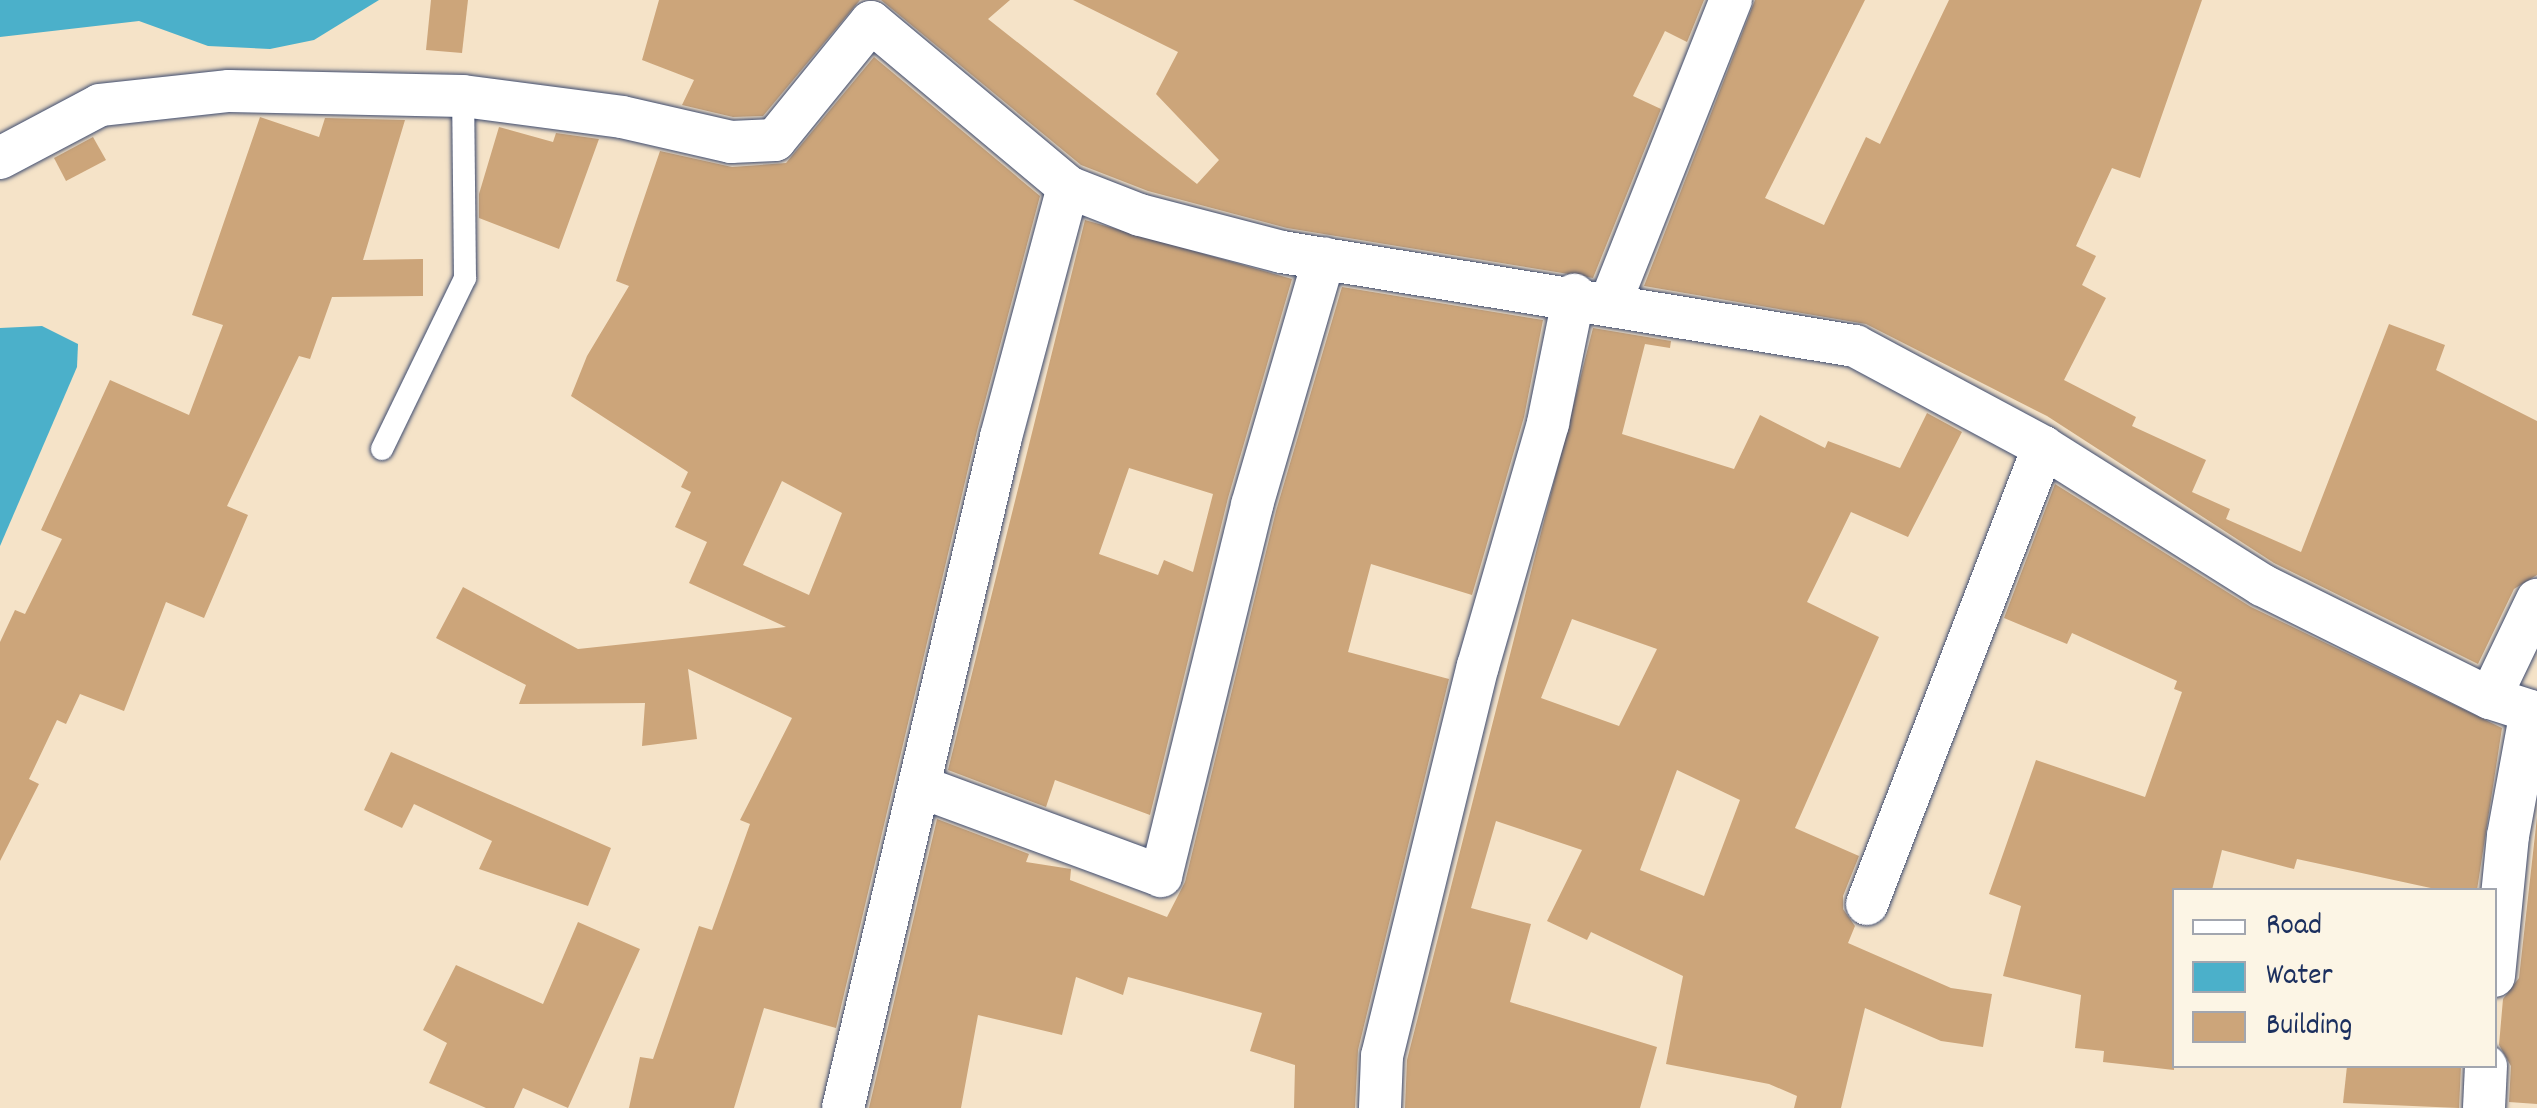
<!DOCTYPE html>
<html>
<head>
<meta charset="utf-8">
<style>
  body { margin:0 }
  #map { position:relative; width:2537px; height:1108px; overflow:hidden; background:#f5e3c8; font-family:Dekko,sans-serif }
  div>[style] { position:absolute }
  [style*='--x'] { left:calc(var(--x)*1px); top:calc(var(--y)*1px); width:calc(var(--w)*1px); rotate:calc(var(--a)*1deg) }
  .water>* { inset:0; background:#4bb0ca }
  .building>* { inset:0; background:#cca57a }
  .roads { filter:drop-shadow(0 0 2px #3c4a6e) drop-shadow(0 0 2px #3c4a6e) }
  .service>* { height:22px; margin:-11px; padding:0 11px; transform-origin:11px; border-radius:11px; background:#fff }
  .minor>* { height:42px; margin:-21px; padding:0 21px; transform-origin:21px; border-radius:21px; background:#fff }
  span { translate:-50% -50%; white-space:nowrap; text-align:center; line-height:1.15; -webkit-text-stroke:8px #fcf5e5; paint-order:stroke }
  .legend { position:absolute; left:2172px; top:888px; width:325px; height:180px; box-sizing:border-box; background:#fcf5e5; border:2px solid #a2a6af; margin:0; padding:12px 18px; list-style:none; font-size:30px; color:#1b2f5e }
  .legend li { display:flex; align-items:center; gap:20px; height:50px }
  .legend b { width:50px; border:2px solid #a2a6af }
</style>
</head>
<body>
<div id="map">
  <div class="water">
    <div style="clip-path:polygon(0 0,379px 0,314px 40px,270px 49px,208px 46px,139px 21px,0 37px)"></div>
    <div style="clip-path:polygon(42px 326px,78px 344px,77px 367px,0 546px,0 328px)"></div>
  </div>
  <div class="building">
    <div style="clip-path:polygon(431px 0,468px 0,462px 53px,426px 50px)"></div>
    <div style="clip-path:polygon(659px 0,860px 0,763px 116px,733px 117px,682px 105px,694px 80px,642px 60px)"></div>
    <div style="clip-path:polygon(881px 0,1010px 0,988px 19px,1197px 184px,1219px 160px,1156px 94px,1178px 52px,1073px 0,1704px 0,1687px 42px,1665px 31px,1633px 96px,1661px 109px,1593px 278px,1287px 228px,1148px 191px,1081px 165px)"></div>
    <div style="clip-path:polygon(1755px 0,1865px 0,1765px 198px,1824px 225px,1866px 137px,1880px 144px,1949px 0,2202px 0,2140px 178px,2112px 168px,2076px 246px,2096px 256px,2082px 285px,2106px 298px,2064px 380px,2136px 417px,2132px 426px,2206px 460px,2192px 492px,2230px 509px,2226px 519px,2301px 552px,2389px 324px,2445px 345px,2436px 370px,2537px 421px,2537px 575px,2514px 589px,2478px 664px,2274px 563px,2047px 416px,1866px 324px,1644px 286px)"></div>
    <div style="clip-path:polygon(evenodd,874px 57px,1040px 196px,977px 431px,836px 1028px,764px 1008px,734px 1108px,629px 1108px,640px 1057px,653px 1059px,699px 926px,712px 930px,750px 824px,740px 820px,792px 718px,688px 669px,697px 739px,642px 746px,645px 703px,519px 704px,526px 685px,436px 638px,463px 587px,578px 649px,786px 627px,689px 583px,707px 542px,675px 527px,691px 492px,681px 487px,688px 472px,571px 396px,587px 356px,629px 286px,616px 281px,660px 151px,732px 167px,786px 163px,874px 57px,782px 481px,842px 513px,809px 595px,743px 565px,782px 481px)"></div>
    <div style="clip-path:polygon(260px 117px,319px 137px,325px 118px,405px 120px,363px 260px,423px 259px,423px 296px,332px 297px,310px 359px,299px 356px,227px 506px,248px 515px,204px 618px,166px 602px,124px 711px,80px 694px,66px 724px,57px 720px,29px 779px,39px 784px,0 861px,0 642px,15px 610px,25px 614px,62px 539px,41px 530px,110px 380px,189px 415px,223px 325px,192px 315px)"></div>
    <div style="clip-path:polygon(499px 127px,553px 142px,556px 133px,599px 139px,559px 249px,479px 218px,479px 194px)"></div>
    <div style="clip-path:polygon(93px 137px,106px 160px,66px 181px,54px 158px)"></div>
    <div style="clip-path:polygon(evenodd,1085px 220px,1292px 279px,1228px 498px,1150px 815px,1055px 780px,1046px 807px,948px 770px,1085px 220px,1129px 468px,1213px 494px,1193px 572px,1164px 560px,1158px 575px,1099px 554px,1129px 468px)"></div>
    <div style="clip-path:polygon(1342px 287px,1543px 320px,1524px 417px,1472px 595px,1371px 564px,1348px 652px,1449px 679px,1358px 1050px,1355px 1108px,1294px 1108px,1295px 1065px,1250px 1051px,1262px 1013px,1128px 977px,1123px 995px,1076px 977px,1062px 1035px,978px 1015px,961px 1108px,869px 1108px,937px 819px,1029px 854px,1026px 862px,1071px 869px,1070px 880px,1167px 917px,1185px 882px,1276px 511px)"></div>
    <div style="clip-path:polygon(evenodd,1593px 328px,1671px 341px,1670px 348px,1645px 344px,1622px 434px,1734px 469px,1760px 415px,1825px 448px,1828px 441px,1900px 468px,1927px 413px,1962px 432px,1908px 537px,1851px 512px,1807px 602px,1879px 637px,1795px 828px,1859px 856px,1843px 896px,1843px 909px,1855px 926px,1848px 943px,1951px 988px,1992px 994px,1983px 1047px,1941px 1041px,1865px 1008px,1841px 1108px,1794px 1108px,1797px 1096px,1769px 1084px,1666px 1064px,1683px 976px,1591px 932px,1587px 940px,1547px 921px,1582px 850px,1496px 821px,1471px 908px,1531px 924px,1510px 1002px,1657px 1047px,1640px 1108px,1405px 1108px,1407px 1060px,1593px 328px,1572px 619px,1657px 649px,1619px 726px,1541px 698px,1572px 619px,1593px 328px,1677px 770px,1740px 800px,1704px 896px,1640px 870px,1677px 770px)"></div>
    <div style="clip-path:polygon(2055px 484px,2251px 607px,2502px 728px,2477px 890px,2440px 890px,2297px 859px,2294px 869px,2222px 850px,2212px 890px,2174px 890px,2174px 1070px,2103px 1062px,2104px 1051px,2075px 1048px,2081px 995px,2003px 976px,2021px 906px,1989px 894px,2036px 760px,2145px 797px,2182px 692px,2174px 689px,2177px 681px,2072px 633px,2067px 644px,2004px 618px)"></div>
    <div style="clip-path:polygon(391px 752px,611px 848px,588px 906px,479px 869px,492px 841px,414px 804px,402px 828px,364px 810px)"></div>
    <div style="clip-path:polygon(2537px 817px,2537px 1104px,2509px 1102px,2511px 1066px,2499px 1045px,2503px 999px,2519px 978px)"></div>
    <div style="clip-path:polygon(578px 922px,640px 949px,568px 1108px,523px 1088px,514px 1108px,486px 1108px,429px 1083px,447px 1043px,423px 1030px,456px 965px,543px 1004px)"></div>
    <div style="clip-path:polygon(2347px 1066px,2461px 1066px,2459px 1108px,2343px 1103px)"></div>
  </div>
  <div class="roads">
    <div class="service">
      <div style="--x:382;--y:449;--w:190;--a:-64.1"></div>
      <div style="--x:465;--y:278;--w:182;--a:-90.6"></div>
    </div>
    <div class="minor">
      <div style="--x:0;--y:158;--w:113;--a:-27.9"></div>
      <div style="--x:100;--y:105;--w:130;--a:-6.2"></div>
      <div style="--x:229;--y:91;--w:234;--a:1.2"></div>
      <div style="--x:463;--y:96;--w:160;--a:7.5"></div>
      <div style="--x:622;--y:117;--w:112;--a:12.9"></div>
      <div style="--x:731;--y:142;--w:44;--a:-2.6"></div>
      <div style="--x:775;--y:140;--w:152;--a:-50.9"></div>
      <div style="--x:871;--y:22;--w:257;--a:39.9"></div>
      <div style="--x:1068;--y:187;--w:77;--a:21.3"></div>
      <div style="--x:1140;--y:215;--w:147;--a:14.6"></div>
      <div style="--x:1282;--y:252;--w:581;--a:9.32"></div>
      <div style="--x:1855;--y:346;--w:213;--a:28.2"></div>
      <div style="--x:2043;--y:447;--w:259;--a:32.2"></div>
      <div style="--x:2262;--y:585;--w:254;--a:26.4"></div>
      <div style="--x:2490;--y:698;--w:49;--a:17.7"></div>
      <div style="--x:1611;--y:301;--w:324;--a:-68.3"></div>
      <div style="--x:2490;--y:698;--w:109;--a:-64.4"></div>
      <div style="--x:921;--y:787;--w:256;--a:20.3"></div>
      <div style="--x:1161;--y:876;--w:382;--a:-76.2"></div>
      <div style="--x:1252;--y:505;--w:257;--a:-73.7"></div>
      <div style="--x:1867;--y:904;--w:490;--a:-68.9"></div>
      <div style="--x:2494;--y:976;--w:141;--a:-84.3"></div>
      <div style="--x:2508;--y:836;--w:127;--a:-79.6"></div>
      <div style="--x:843;--y:1108;--w:689;--a:-76.75"></div>
      <div style="--x:1001;--y:437;--w:259;--a:-75"></div>
      <div style="--x:1380;--y:1108;--w:52;--a:-87.8"></div>
      <div style="--x:1382;--y:1056;--w:402;--a:-76.2"></div>
      <div style="--x:1478;--y:666;--w:253;--a:-73.9"></div>
      <div style="--x:1548;--y:423;--w:131;--a:-78.5"></div>
      <div style="--x:2484;--y:1108;--w:42;--a:-87.3"></div>
    </div>
  </div>
  <ul class="legend">
  <li><b style="height:12px;background:#fff"></b>Road</li>
  <li><b style="height:28px;background:#4bb0ca"></b>Water</li>
  <li><b style="height:28px;background:#cca57a"></b>Building</li>
  </ul>
</div>
</body>
</html>
